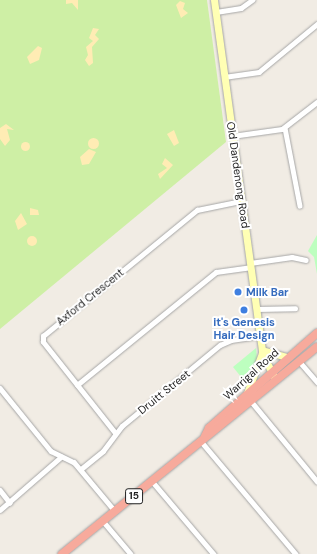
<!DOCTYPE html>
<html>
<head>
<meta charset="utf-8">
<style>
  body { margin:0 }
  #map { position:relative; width:317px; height:554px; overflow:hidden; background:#f1ece4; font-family:"DM Sans",sans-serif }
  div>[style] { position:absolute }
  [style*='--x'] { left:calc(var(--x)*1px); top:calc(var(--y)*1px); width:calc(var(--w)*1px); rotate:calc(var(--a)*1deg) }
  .grass>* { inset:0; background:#ceefa5 }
  .sand>* { inset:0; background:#ffecb4 }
  .round { border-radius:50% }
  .park>* { inset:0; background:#bdffbf }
  .roads { filter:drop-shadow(0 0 1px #a6a6a6) drop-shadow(0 0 1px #a6a6a6) }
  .minor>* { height:4.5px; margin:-2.25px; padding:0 2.25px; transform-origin:2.25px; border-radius:2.25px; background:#fff }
  .secondary>* { height:7px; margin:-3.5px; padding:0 3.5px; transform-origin:3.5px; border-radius:3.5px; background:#ffffb4 }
  .trunk>* { height:8px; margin:-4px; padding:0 4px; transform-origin:4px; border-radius:4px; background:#f7aa9c }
  .dots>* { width:11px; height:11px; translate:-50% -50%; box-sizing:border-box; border:2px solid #fff; border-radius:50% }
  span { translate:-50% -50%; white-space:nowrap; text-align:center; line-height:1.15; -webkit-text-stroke:4px #fff; paint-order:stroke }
  .shield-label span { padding:1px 3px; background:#fff; border:1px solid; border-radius:3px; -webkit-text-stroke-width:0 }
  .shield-label { font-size:10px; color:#1f1f1f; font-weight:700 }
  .street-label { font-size:11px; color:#1f1f1f }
  .shop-label { font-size:11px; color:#366cbe; font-weight:700 }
  .left { translate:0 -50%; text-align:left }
</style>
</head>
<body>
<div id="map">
  <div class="grass">
    <div style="clip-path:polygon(0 0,207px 0,226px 142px,0 329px)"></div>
  </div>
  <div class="sand">
    <div style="clip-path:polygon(66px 0,78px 0,78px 10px,72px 3px,66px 4px)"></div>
    <div style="clip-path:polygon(180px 1px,185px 3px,183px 9px,188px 13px,181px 18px,176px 5px)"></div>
    <div style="clip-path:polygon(93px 28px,99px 29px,95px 35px,99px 39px,92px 47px,93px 63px,89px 66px,85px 60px,88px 55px,86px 47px,93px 41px,89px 38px)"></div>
    <div style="clip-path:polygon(38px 46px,42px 48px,39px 60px,30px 64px,27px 57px)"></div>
    <div style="clip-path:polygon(6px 124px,14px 130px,7px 129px,10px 140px,5px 146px,0 139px,0 128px)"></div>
    <div style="clip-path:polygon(174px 130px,179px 143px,174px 146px,167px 134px)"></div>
    <div class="round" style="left:87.5px;top:137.5px;width:11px;height:11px"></div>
    <div class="round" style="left:20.5px;top:141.5px;width:9px;height:9px"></div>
    <div style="clip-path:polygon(89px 149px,96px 152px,89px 164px,82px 165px,80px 157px)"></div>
    <div style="clip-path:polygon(165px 158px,173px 165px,160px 179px,158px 174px,167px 168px,162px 164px)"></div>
    <div style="clip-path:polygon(30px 208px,38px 210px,39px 215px,30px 215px)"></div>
    <div style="clip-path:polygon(21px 213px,27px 224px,18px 230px,15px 221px)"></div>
    <div class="round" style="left:27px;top:236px;width:10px;height:10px"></div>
  </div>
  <div class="park">
    <div style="clip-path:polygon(317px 235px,317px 274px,314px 257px,308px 251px)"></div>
    <div style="clip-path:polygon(256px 348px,257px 358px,246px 383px,233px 367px)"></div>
  </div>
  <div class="roads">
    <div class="minor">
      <div style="--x:216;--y:12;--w:25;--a:-9"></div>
      <div style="--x:241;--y:8;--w:14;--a:-36"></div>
      <div style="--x:224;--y:77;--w:35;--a:-8"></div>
      <div style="--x:259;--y:72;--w:75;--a:-39.6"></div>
      <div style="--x:285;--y:128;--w:79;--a:79.1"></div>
      <div style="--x:232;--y:136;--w:50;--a:-8"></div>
      <div style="--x:282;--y:129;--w:44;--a:-37.6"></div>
      <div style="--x:250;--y:263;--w:42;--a:-8.1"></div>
      <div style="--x:292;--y:257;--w:14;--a:12"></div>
      <div style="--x:256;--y:309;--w:39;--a:-1"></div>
      <div style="--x:299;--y:361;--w:28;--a:49"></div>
      <div style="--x:77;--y:385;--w:179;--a:-39.1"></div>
      <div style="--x:216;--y:272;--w:34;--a:-8"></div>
      <div style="--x:0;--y:388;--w:81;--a:51"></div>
      <div style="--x:51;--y:451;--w:25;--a:26"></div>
      <div style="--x:74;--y:462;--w:64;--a:50.1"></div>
      <div style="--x:251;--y:401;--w:104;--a:50.5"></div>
      <div style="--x:115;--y:433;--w:116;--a:-128.4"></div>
      <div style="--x:43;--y:342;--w:6;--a:-90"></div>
      <div style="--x:43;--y:336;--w:199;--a:-39.3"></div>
      <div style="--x:197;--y:210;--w:45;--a:-11.6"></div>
      <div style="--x:200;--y:440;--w:149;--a:49.9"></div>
      <div style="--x:81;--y:469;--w:28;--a:-39"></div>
      <div style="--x:103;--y:451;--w:31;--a:-53"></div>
      <div style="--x:122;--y:426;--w:127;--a:-39.6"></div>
      <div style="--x:220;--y:345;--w:12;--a:-24"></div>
      <div style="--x:231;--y:340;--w:29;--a:-8"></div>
      <div style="--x:152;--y:481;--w:96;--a:49.7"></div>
      <div style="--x:0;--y:490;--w:16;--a:52"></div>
      <div style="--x:0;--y:510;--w:81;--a:-41"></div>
      <div style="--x:103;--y:521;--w:43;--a:49.7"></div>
    </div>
    <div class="secondary">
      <div style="--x:214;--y:0;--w:353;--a:82.2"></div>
      <div style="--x:262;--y:350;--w:26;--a:16"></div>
      <div style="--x:262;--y:353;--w:27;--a:63"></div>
      <div style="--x:247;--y:393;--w:43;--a:-69.4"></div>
    </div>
    <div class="trunk">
      <div style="--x:205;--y:436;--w:9;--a:-63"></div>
      <div style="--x:209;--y:428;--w:144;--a:-41.3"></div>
      <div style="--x:62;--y:554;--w:328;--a:-39.1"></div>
    </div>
  </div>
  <div class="dots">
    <div style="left:238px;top:292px;background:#3f7fe0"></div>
    <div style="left:244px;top:310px;background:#3f7fe0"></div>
  </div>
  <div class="shield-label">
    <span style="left:134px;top:496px">15</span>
  </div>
  <div class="street-label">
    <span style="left:238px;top:175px;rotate:82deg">Old Dandenong Road</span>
    <span style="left:90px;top:297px;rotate:-39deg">Axford Crescent</span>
    <span style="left:251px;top:374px;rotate:-42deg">Warrigal Road</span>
    <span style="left:164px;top:392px;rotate:-39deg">Druitt Street</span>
  </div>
  <div class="shop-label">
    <span class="left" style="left:246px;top:292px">Milk Bar</span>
    <span style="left:244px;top:329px">it's Genesis<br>Hair Design</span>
  </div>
</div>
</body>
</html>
